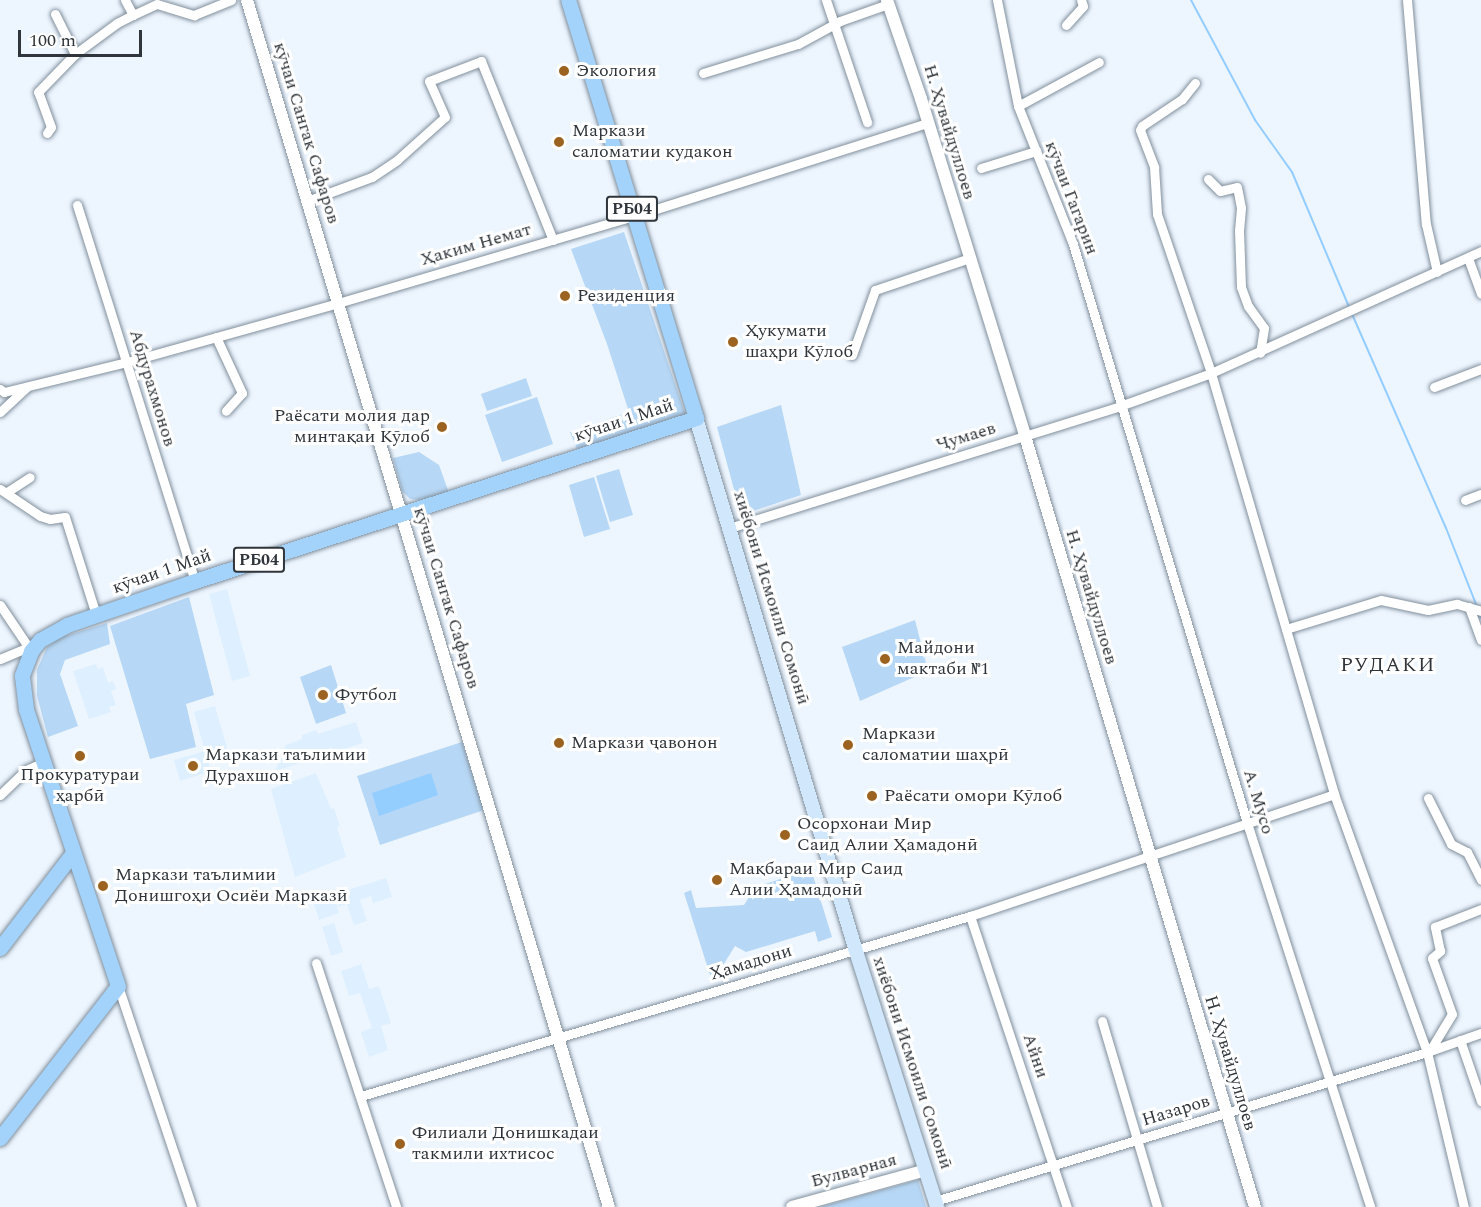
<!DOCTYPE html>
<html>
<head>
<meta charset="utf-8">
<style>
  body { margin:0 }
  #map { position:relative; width:1481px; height:1207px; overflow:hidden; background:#edf6ff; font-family:Spectral,serif }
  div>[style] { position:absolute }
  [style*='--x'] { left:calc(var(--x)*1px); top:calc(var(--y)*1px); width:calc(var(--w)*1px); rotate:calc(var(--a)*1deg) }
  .built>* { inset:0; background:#deefff }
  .green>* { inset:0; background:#b6d7f5 }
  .water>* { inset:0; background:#94cdff }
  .stream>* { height:2px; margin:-1px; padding:0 1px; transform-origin:1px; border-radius:1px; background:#94cdff }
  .roads { filter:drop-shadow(0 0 2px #818f9c) drop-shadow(0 0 2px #818f9c) }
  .minor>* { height:9px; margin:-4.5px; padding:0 4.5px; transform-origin:4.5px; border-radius:4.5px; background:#fff }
  .tertiary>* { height:12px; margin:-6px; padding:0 6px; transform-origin:6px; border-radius:6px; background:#fff }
  .secondary>* { height:14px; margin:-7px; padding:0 7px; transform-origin:7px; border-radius:7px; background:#d1e8fc }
  .primary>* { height:15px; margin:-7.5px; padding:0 7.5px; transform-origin:7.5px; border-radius:7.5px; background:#a3d2fa }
  .dots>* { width:16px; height:16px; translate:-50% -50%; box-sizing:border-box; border:3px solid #fff; border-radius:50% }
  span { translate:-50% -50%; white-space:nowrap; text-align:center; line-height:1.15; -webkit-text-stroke:6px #fff; paint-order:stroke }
  .shield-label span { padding:2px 4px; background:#fff; border:2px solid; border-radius:4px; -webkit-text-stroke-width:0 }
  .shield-label { font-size:16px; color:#2f353a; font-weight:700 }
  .poi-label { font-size:18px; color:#2f353a }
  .left { translate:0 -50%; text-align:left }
  .right { translate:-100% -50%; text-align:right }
  .street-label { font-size:18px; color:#2f353a }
  .neighbourhood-label { font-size:20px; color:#2f353a; letter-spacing:1.5px }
  .scale { position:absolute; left:18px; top:30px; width:124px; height:27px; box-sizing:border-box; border:3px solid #2f353a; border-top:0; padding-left:8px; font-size:18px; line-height:21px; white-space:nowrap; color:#2f353a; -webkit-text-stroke:4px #fff; paint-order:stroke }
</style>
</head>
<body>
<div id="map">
  <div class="built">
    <div style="clip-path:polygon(227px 589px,250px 676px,232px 681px,209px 594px)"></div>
    <div style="clip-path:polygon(96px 664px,98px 669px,103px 667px,108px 683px,113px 681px,116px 689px,111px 691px,116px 705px,109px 707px,111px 712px,89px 719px,73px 671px)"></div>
    <div style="clip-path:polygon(215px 706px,229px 755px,208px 761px,211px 771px,180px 781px,174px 760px,205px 751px,194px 712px)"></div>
    <div style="clip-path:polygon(356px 722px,363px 743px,324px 755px,325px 758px,312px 763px,310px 760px,275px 771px,286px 745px,302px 739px,302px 735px,316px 730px,318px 734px)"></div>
    <div style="clip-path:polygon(316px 773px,331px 809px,334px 808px,340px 826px,337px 827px,346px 857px,295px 877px,271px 789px)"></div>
    <div style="clip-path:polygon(386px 878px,392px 897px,373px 903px,371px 896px,360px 900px,367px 921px,354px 925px,347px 904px,337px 907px,339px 913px,319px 920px,313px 901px)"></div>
    <div style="clip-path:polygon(334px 923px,343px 952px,331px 956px,322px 927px)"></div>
    <div style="clip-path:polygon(361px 964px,369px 989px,379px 986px,391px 1023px,381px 1026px,388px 1050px,369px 1057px,361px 1032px,372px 1028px,360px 993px,349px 996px,341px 971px)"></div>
  </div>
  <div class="green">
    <div style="clip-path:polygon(624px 232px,686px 416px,577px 449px,570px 432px,629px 412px,607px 344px,571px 249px)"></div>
    <div style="clip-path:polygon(526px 378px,532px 396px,487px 411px,481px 394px)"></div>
    <div style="clip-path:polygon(537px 397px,553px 444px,502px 462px,485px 415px)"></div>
    <div style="clip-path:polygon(781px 405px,801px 495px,741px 515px,717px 427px)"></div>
    <div style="clip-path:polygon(419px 452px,439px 465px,449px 493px,421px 500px,410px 499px,402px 491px,393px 458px)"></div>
    <div style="clip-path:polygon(619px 469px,633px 515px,610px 522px,596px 476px)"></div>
    <div style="clip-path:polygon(594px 477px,610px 529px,584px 537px,569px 485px)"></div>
    <div style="clip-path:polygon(189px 597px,214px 695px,186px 704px,196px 747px,150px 759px,110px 626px)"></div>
    <div style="clip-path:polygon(915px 620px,928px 671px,860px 701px,842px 647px)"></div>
    <div style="clip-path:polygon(107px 623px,110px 644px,65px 660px,60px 674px,78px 726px,48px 737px,37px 696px,37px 670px,47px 647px,59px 638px)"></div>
    <div style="clip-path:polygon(331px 665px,346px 713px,316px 724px,300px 677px)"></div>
    <div style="clip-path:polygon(462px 742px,484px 810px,380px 845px,357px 776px)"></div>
    <div style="clip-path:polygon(811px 869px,832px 937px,818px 942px,815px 931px,746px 952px,735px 946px,720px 970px,710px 975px,684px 893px,691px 890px,696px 908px,744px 905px,751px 894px,768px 893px,765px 884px)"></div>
    <div style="clip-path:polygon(918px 1180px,926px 1207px,820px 1207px)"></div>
  </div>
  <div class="water">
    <div style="clip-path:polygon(431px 773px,438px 795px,379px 816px,372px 793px)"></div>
  </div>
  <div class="stream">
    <div style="--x:1191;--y:0;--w:136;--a:61.9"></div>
    <div style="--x:1255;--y:120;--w:64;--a:54.6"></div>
    <div style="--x:1292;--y:172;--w:149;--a:67.1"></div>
    <div style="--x:1352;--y:314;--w:234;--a:66.3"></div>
    <div style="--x:1446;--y:528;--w:82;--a:68.5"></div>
    <div style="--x:1480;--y:616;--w:2;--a:63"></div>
  </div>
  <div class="roads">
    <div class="minor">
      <div style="--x:125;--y:0;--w:17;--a:62"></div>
      <div style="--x:133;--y:15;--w:26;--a:-25"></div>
      <div style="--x:157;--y:4;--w:39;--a:17"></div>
      <div style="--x:194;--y:15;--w:40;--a:-22"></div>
      <div style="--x:826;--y:0;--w:129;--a:71.4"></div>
      <div style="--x:997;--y:0;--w:108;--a:78.8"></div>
      <div style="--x:1018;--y:106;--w:149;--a:68.3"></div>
      <div style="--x:1073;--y:244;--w:605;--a:73.27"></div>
      <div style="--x:1247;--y:823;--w:403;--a:72.2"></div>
      <div style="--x:1407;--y:0;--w:225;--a:85.2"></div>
      <div style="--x:1426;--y:224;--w:49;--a:77.1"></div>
      <div style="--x:55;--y:14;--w:45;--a:63.4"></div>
      <div style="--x:1066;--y:25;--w:25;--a:-48"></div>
      <div style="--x:1083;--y:6;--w:6;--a:-108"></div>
      <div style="--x:703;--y:73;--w:99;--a:-17"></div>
      <div style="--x:798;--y:44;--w:48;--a:-28.7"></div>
      <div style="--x:840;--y:21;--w:51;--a:-19.5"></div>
      <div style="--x:1195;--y:83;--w:21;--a:129"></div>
      <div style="--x:1182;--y:99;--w:48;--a:146"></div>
      <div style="--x:1142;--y:126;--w:4;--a:117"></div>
      <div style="--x:1140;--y:130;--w:40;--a:69"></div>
      <div style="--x:1154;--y:167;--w:47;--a:86.3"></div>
      <div style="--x:1157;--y:214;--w:168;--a:71.2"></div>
      <div style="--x:1211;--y:373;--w:439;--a:73.7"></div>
      <div style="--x:1334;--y:794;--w:274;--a:70.2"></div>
      <div style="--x:1427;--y:1052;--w:159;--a:76.6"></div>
      <div style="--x:1018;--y:106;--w:92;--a:-28.5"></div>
      <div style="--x:47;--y:133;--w:7;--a:-56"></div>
      <div style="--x:51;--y:127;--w:37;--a:-110"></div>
      <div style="--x:38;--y:92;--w:53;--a:-45.8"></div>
      <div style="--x:75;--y:54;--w:52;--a:-36.4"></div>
      <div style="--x:117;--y:23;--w:18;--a:-27"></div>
      <div style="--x:981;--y:168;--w:58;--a:-17.2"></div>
      <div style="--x:1208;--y:179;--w:17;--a:45"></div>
      <div style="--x:1220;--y:191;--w:17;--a:-13"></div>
      <div style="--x:1237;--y:187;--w:21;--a:79"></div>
      <div style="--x:1241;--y:208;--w:22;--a:95"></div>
      <div style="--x:1239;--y:230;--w:57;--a:88"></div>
      <div style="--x:1241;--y:287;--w:20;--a:70"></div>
      <div style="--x:1248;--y:306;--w:27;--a:54"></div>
      <div style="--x:1264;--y:328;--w:25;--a:99"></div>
      <div style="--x:307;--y:201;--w:69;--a:-20.3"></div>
      <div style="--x:372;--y:177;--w:30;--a:-34"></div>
      <div style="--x:397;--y:160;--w:64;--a:-41.9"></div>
      <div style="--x:445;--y:117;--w:39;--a:-114"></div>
      <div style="--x:429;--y:81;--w:56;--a:-21"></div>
      <div style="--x:481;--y:61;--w:193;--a:68.1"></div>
      <div style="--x:77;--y:205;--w:394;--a:72.6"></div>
      <div style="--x:1468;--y:258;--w:38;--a:70"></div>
      <div style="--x:216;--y:337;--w:62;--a:65.1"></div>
      <div style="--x:242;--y:393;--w:24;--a:132"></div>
      <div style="--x:852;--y:355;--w:69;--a:-70.5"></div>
      <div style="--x:875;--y:290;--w:100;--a:-18.6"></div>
      <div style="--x:1434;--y:387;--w:50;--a:-21"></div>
      <div style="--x:0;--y:389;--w:5;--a:37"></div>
      <div style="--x:4;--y:392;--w:127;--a:-13.7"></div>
      <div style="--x:127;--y:362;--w:219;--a:-15.6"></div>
      <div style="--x:338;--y:303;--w:309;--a:-16.4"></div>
      <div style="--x:634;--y:216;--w:308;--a:-17.6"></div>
      <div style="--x:0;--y:412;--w:37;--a:-43"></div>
      <div style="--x:0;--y:489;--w:48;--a:34"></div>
      <div style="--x:40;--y:516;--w:10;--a:17"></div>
      <div style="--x:50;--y:519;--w:15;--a:-8"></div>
      <div style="--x:65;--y:517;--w:103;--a:72.4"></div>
      <div style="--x:7;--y:492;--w:27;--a:-33"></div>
      <div style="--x:1465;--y:500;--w:17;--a:-21"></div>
      <div style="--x:729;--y:528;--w:410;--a:-17.3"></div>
      <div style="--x:1120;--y:406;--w:97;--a:-19.9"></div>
      <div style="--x:1211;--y:373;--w:296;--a:-24.3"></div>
      <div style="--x:0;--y:605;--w:55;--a:56"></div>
      <div style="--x:1469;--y:607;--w:35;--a:70"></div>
      <div style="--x:1286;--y:629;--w:99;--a:-17"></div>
      <div style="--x:1381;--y:600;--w:48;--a:12"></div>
      <div style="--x:1428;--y:610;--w:30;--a:-12"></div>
      <div style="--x:1457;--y:604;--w:25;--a:16"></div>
      <div style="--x:0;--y:659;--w:30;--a:-23"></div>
      <div style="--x:0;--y:795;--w:36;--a:-44"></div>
      <div style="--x:26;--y:770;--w:20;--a:-24"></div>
      <div style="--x:1428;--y:798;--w:51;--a:63.4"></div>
      <div style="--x:1451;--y:844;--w:18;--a:27"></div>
      <div style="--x:1467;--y:852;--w:31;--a:63"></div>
      <div style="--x:970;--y:916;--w:307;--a:71.6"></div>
      <div style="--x:316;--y:963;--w:257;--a:71.8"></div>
      <div style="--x:118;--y:986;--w:233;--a:71.5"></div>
      <div style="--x:1102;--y:1021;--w:194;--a:73.5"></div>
      <div style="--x:1460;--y:1040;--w:65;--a:71"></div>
      <div style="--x:1429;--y:1052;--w:44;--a:-58.8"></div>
      <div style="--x:1452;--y:1014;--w:59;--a:-109.7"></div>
      <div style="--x:1432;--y:958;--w:11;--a:-41"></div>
      <div style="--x:1440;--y:951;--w:25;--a:-102"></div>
      <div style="--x:1435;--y:927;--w:49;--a:-21.4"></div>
      <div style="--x:361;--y:1096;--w:635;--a:-16.47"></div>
      <div style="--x:970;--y:916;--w:384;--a:-18.5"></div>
      <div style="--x:935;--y:1201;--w:514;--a:-16.85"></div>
      <div style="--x:1427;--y:1052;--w:57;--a:-19.4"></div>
    </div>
    <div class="tertiary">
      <div style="--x:247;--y:0;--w:1260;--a:73.31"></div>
      <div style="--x:887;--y:0;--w:105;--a:71"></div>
      <div style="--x:921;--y:99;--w:353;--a:72.8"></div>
      <div style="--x:1025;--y:436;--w:805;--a:73.39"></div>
      <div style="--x:792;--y:1207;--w:139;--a:-15.4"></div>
    </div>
    <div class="secondary">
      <div style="--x:696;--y:418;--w:553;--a:73.3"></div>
      <div style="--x:855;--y:948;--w:272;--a:72.4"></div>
    </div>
    <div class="primary">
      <div style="--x:0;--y:948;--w:120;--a:-52.5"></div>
      <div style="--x:0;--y:1138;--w:192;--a:-52.2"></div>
      <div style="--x:118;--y:986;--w:292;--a:-108.4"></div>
      <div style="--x:26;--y:709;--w:34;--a:-97"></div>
      <div style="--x:22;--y:675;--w:26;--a:-69"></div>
      <div style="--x:31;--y:651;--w:14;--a:-51"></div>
      <div style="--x:40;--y:640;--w:31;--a:-29"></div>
      <div style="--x:67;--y:625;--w:135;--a:-19"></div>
      <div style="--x:195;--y:581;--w:527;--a:-18.02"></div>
      <div style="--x:696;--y:418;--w:437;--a:-107"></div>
    </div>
  </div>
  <div class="dots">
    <div style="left:564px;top:71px;background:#9c6320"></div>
    <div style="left:559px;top:142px;background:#9c6320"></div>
    <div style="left:565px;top:296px;background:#9c6320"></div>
    <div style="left:733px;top:342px;background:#9c6320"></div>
    <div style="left:442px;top:427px;background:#9c6320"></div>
    <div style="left:885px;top:659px;background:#9c6320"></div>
    <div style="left:323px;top:695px;background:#9c6320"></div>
    <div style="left:559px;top:743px;background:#9c6320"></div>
    <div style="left:848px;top:745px;background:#9c6320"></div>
    <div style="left:80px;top:756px;background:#9c6320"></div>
    <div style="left:193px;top:766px;background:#9c6320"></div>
    <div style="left:872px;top:796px;background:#9c6320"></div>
    <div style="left:785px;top:835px;background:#9c6320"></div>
    <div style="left:717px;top:880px;background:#9c6320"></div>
    <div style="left:103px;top:886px;background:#9c6320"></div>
    <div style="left:400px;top:1144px;background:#9c6320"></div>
  </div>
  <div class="shield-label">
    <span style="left:632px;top:209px">РБ04</span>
    <span style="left:259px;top:560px">РБ04</span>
  </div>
  <div class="poi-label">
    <span class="left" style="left:576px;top:71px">Экология</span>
    <span class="left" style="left:572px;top:142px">Маркази<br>саломатии кудакон</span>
    <span class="left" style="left:577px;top:296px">Резиденция</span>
    <span class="left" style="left:745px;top:342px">Ҳукумати<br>шаҳри Кӯлоб</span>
    <span class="right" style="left:430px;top:427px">Раёсати молия дар<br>минтақаи Кӯлоб</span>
    <span class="left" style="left:897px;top:659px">Майдони<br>мактаби №1</span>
    <span class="left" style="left:335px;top:695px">Футбол</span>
    <span class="left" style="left:862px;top:745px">Маркази<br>саломатии шаҳрӣ</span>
    <span class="left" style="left:571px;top:743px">Маркази ҷавонон</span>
    <span class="left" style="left:205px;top:766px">Маркази таълимии<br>Дурахшон</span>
    <span style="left:80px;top:786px">Прокуратураи<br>ҳарбӣ</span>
    <span class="left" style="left:884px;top:796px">Раёсати омори Кӯлоб</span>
    <span class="left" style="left:797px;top:835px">Осорхонаи Мир<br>Саид Алии Ҳамадонӣ</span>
    <span class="left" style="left:729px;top:880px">Мақбараи Мир Саид<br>Алии Ҳамадонӣ</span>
    <span class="left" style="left:115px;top:886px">Маркази таълимии<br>Донишгоҳи Осиёи Марказӣ</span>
    <span class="left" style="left:412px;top:1144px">Филиали Донишкадаи<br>такмили ихтисос</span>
  </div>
  <div class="street-label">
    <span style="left:949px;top:132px;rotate:73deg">Н. Ҳувайдуллоев</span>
    <span style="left:306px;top:133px;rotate:73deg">кӯчаи Сангак Сафаров</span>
    <span style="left:1071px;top:198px;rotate:69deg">кӯчаи Гагарин</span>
    <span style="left:476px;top:245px;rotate:-16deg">Ҳаким Немат</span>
    <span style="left:152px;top:388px;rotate:73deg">Абдурахмонов</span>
    <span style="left:624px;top:421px;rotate:-18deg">кӯчаи 1 Май</span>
    <span style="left:966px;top:437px;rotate:-17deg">Ҷумаев</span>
    <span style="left:162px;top:572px;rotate:-19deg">кӯчаи 1 Май</span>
    <span style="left:1091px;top:597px;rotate:73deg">Н. Ҳувайдуллоев</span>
    <span style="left:446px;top:598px;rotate:73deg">кӯчаи Сангак Сафаров</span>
    <span style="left:771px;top:598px;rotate:73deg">хиёбони Исмоили Сомонӣ</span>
    <span style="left:1258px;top:802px;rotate:73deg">А. Мусо</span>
    <span style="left:751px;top:963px;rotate:-17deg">Ҳамадони</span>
    <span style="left:1035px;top:1056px;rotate:71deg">Айни</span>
    <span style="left:912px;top:1063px;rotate:72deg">хиёбони Исмоили Сомонӣ</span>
    <span style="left:1230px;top:1063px;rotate:73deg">Н. Ҳувайдуллоев</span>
    <span style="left:1176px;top:1111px;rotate:-17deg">Назаров</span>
    <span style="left:854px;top:1171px;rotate:-15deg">Булварная</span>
  </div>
  <div class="neighbourhood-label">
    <span style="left:1388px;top:665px">РУДАКИ</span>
  </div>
  <div class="scale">100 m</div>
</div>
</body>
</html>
